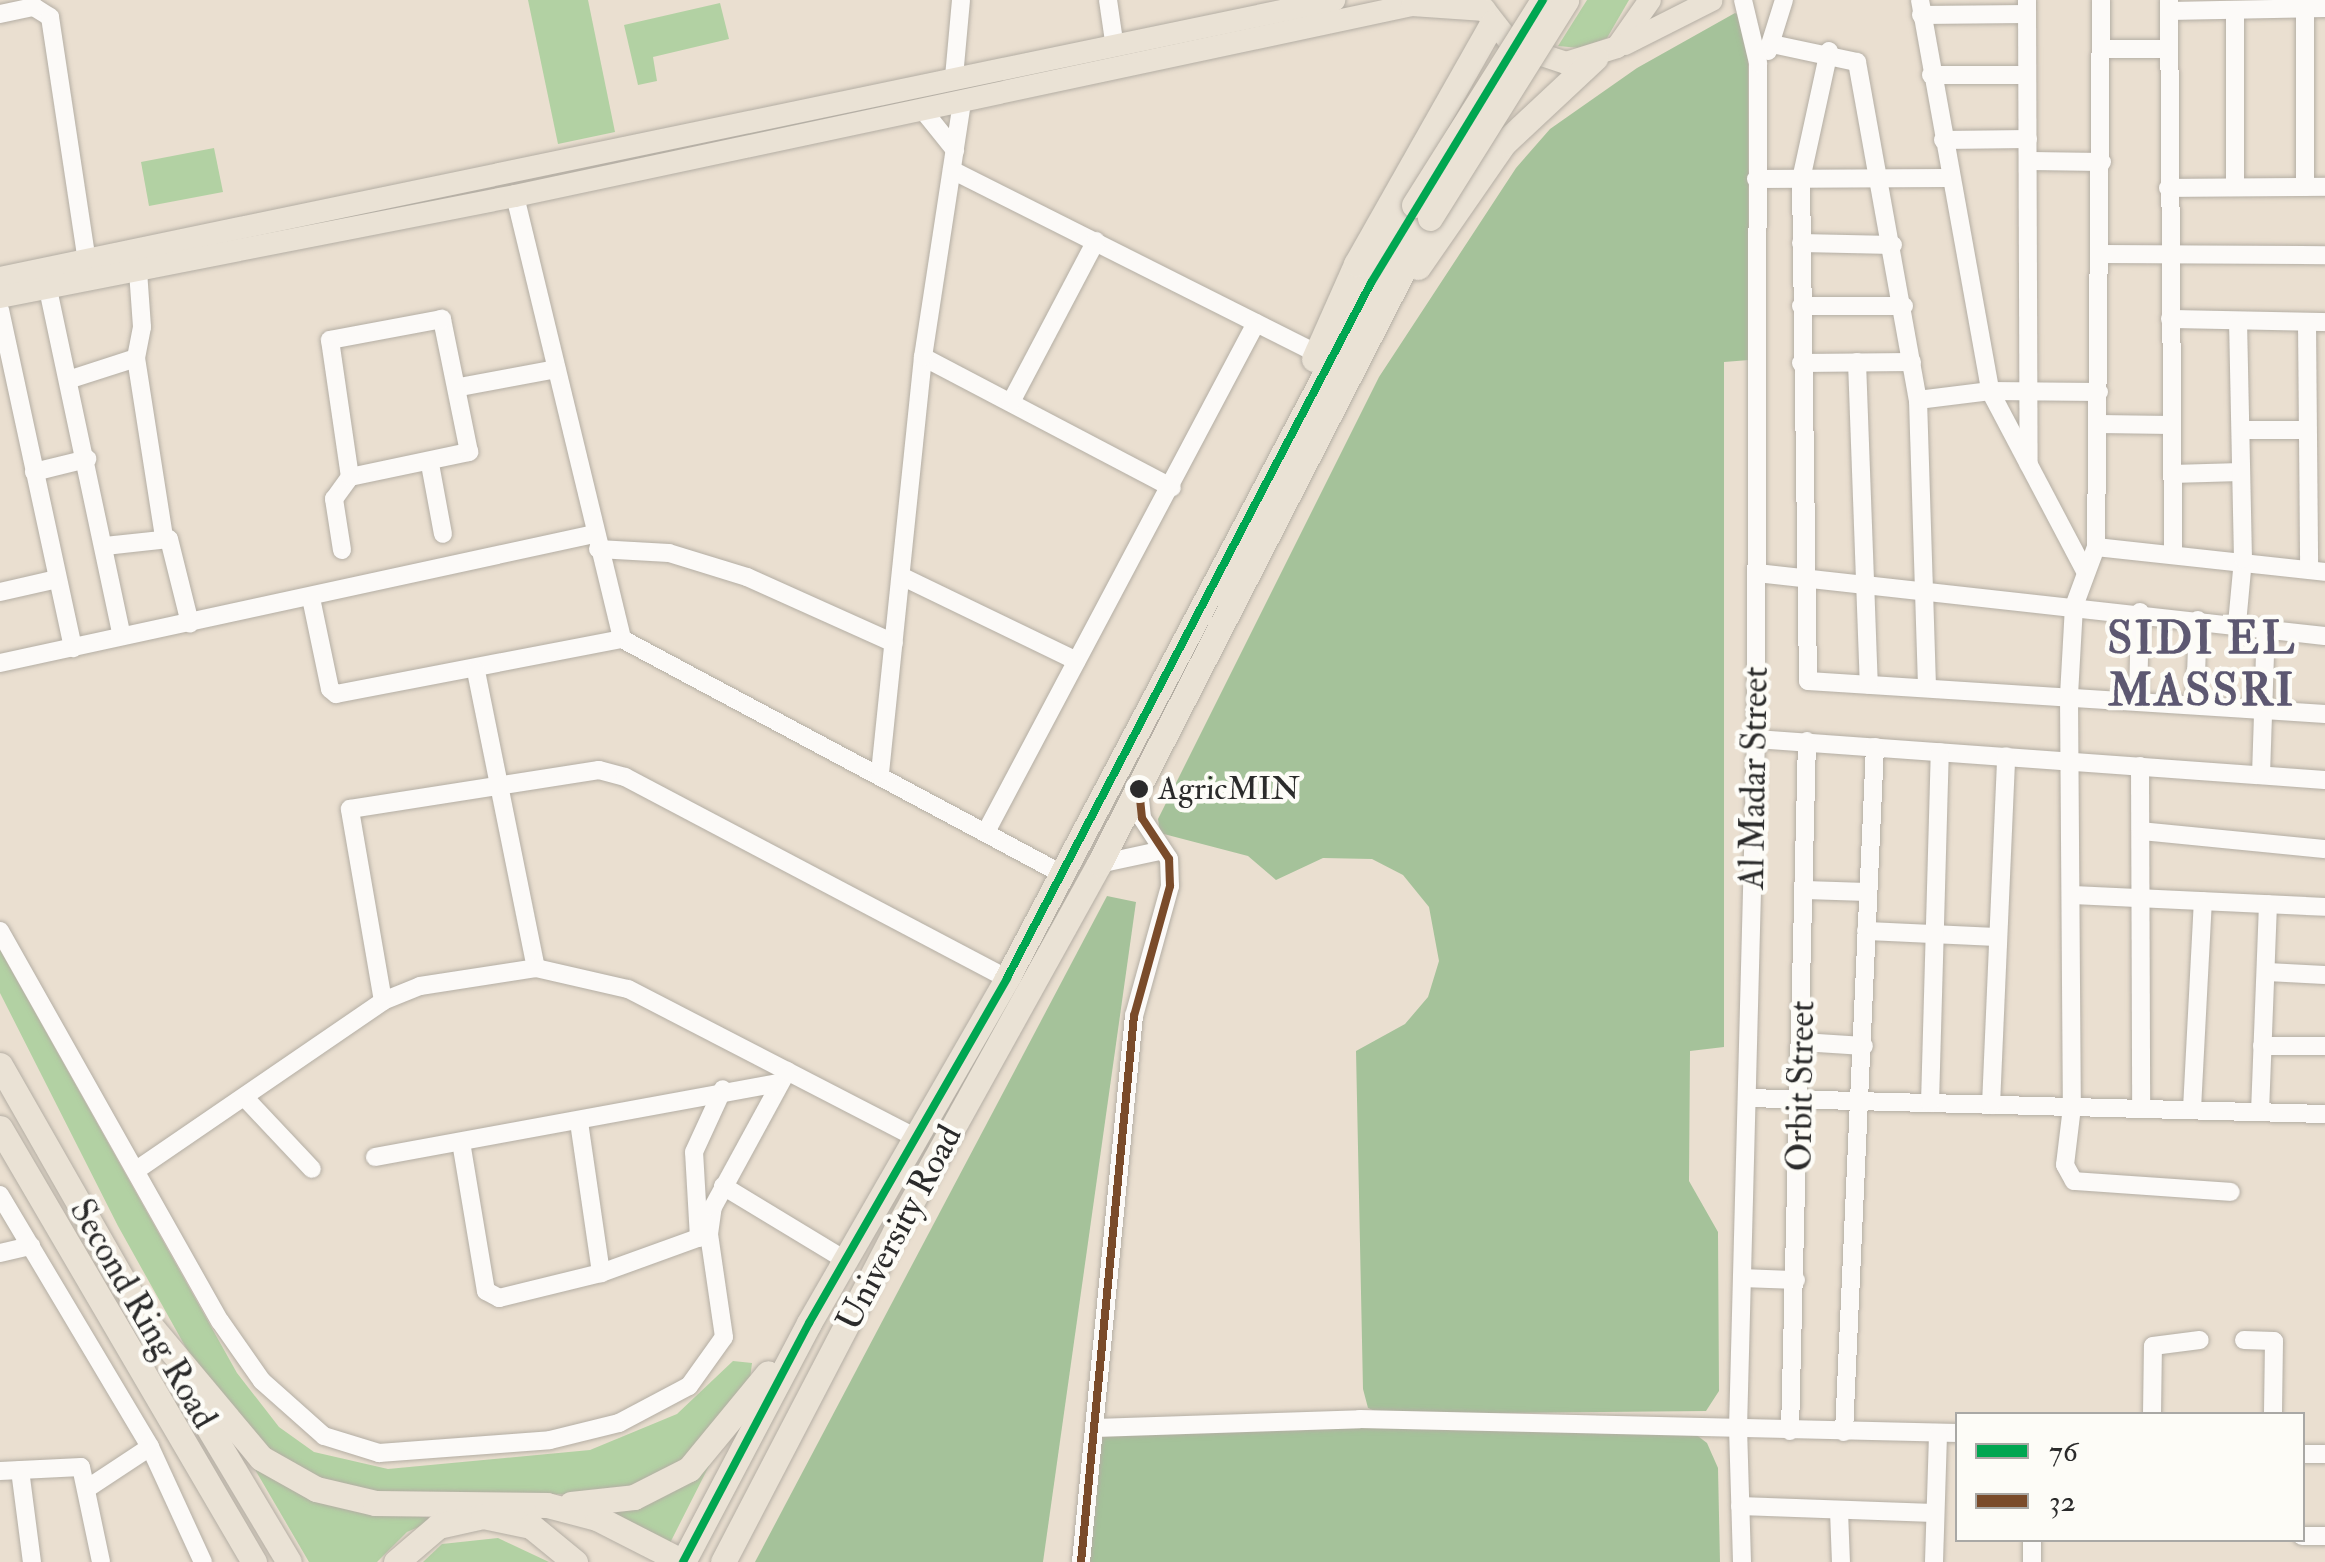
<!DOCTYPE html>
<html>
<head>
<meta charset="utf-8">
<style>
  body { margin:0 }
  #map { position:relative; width:2325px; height:1562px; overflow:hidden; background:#eadfd0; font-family:"IM FELL Double Pica",serif }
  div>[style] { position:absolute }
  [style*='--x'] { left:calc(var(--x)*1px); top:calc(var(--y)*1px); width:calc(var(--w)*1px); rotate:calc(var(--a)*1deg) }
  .green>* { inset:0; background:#b2d1a3 }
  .forest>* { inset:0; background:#a5c29a }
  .roads { filter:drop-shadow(0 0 2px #b4aea4) drop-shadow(0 0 2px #b4aea4) }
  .minor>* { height:18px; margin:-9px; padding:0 9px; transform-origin:9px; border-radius:9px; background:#fcfaf8 }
  .major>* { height:22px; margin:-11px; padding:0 11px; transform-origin:11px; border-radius:11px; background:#eae2d5 }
  .highway>* { height:25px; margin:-12.5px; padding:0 12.5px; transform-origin:12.5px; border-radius:12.5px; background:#eae2d5 }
  .bridges { filter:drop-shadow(0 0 2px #b4aea4) drop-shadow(0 0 2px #b4aea4) }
  .highway-bridge>* { height:25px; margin:-12.5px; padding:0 12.5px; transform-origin:12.5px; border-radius:12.5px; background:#eae2d5 }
  .bus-1>* { height:8px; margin:-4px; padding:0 4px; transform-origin:4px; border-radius:4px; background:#00a651 }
  .bus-2>* { height:8px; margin:-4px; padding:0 4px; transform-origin:4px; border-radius:4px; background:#7a4b2a }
  .dots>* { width:28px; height:28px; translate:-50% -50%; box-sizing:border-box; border:5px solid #fdfcf7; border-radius:50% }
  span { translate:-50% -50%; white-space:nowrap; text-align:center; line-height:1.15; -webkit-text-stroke:9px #fdfcf7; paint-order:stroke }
  .bus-label { font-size:32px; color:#2b2b2b }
  .left { translate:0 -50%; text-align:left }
  .street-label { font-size:35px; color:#2b2b2b }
  .district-label { font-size:45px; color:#5d5871; font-weight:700; letter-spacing:2.5px }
  .legend { position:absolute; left:1955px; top:1412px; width:350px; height:130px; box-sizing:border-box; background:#fdfcf7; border:2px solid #a9a8a5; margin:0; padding:12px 18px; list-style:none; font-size:30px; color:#2b2b2b }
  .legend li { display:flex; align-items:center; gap:20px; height:50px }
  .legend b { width:50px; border:2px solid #a9a8a5 }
</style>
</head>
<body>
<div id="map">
  <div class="green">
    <div style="clip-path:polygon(528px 0,588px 0,615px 132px,558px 144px)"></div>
    <div style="clip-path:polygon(1587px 0,1629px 0,1607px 38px,1580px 48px,1558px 46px)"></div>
    <div style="clip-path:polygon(720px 3px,729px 39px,653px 57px,657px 81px,638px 85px,624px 25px)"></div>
    <div style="clip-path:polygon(214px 148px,223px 192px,149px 206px,141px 162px)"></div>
    <div style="clip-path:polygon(0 950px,237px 1373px,279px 1427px,314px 1452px,388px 1469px,590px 1450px,677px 1414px,733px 1361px,752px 1363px,748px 1395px,692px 1463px,607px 1495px,346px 1491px,274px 1460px,195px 1364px,118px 1226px,0 993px)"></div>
    <div style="clip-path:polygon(243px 1449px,368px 1508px,437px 1519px,407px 1532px,377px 1562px,309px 1562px)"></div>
    <div style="clip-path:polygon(710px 1464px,670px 1543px,595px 1511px,661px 1496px)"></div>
    <div style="clip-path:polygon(498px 1538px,549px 1562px,423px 1562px,442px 1544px)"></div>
  </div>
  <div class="forest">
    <div style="clip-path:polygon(1735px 13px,1746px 19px,1748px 30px,1749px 360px,1724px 362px,1724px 1047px,1690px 1051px,1689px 1181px,1718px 1232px,1719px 1391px,1706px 1411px,1382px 1414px,1368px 1408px,1363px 1389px,1356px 1051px,1405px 1024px,1428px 997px,1439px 961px,1429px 907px,1403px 875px,1372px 859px,1323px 858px,1276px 880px,1248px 856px,1160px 833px,1158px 819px,1379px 377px,1516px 168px,1550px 129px,1637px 68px)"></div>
    <div style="clip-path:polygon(1107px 896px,1136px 902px,1043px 1562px,755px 1562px)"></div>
    <div style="clip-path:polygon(1686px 1427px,1707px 1443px,1718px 1468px,1720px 1562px,1081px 1562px,1095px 1428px)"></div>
  </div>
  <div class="roads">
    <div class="minor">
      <div style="--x:1108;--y:0;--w:41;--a:81.7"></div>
      <div style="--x:1920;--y:0;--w:397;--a:79.8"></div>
      <div style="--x:1990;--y:391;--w:204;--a:62.2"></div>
      <div style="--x:2027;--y:0;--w:464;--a:89.8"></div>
      <div style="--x:2101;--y:0;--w:547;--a:90.52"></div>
      <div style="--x:2096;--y:547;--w:63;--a:110.4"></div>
      <div style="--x:2074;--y:606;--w:90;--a:93.2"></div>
      <div style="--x:2069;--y:696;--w:411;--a:89.6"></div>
      <div style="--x:2072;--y:1107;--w:58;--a:96.9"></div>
      <div style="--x:2065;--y:1165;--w:18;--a:61"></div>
      <div style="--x:2074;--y:1181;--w:157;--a:4"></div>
      <div style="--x:2169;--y:0;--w:551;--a:89.58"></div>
      <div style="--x:2169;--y:11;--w:156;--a:-1.1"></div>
      <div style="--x:0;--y:14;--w:35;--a:-12"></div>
      <div style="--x:34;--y:7;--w:19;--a:32"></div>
      <div style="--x:50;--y:17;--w:249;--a:81.4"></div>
      <div style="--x:1921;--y:15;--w:106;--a:-0.5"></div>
      <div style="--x:1772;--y:44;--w:87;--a:12"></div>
      <div style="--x:1857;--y:62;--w:343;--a:79.8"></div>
      <div style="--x:1918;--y:400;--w:288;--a:88.2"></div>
      <div style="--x:2104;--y:49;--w:65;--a:0"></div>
      <div style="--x:1768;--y:51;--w:53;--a:-72.6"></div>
      <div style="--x:1829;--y:51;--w:131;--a:102.3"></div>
      <div style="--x:1801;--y:179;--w:502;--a:89.2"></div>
      <div style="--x:1808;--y:681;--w:518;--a:3.65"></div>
      <div style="--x:1931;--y:75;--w:95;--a:0"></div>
      <div style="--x:954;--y:77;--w:77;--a:-84.8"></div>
      <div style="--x:922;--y:109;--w:53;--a:51.2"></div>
      <div style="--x:1943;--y:140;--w:85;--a:-0.7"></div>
      <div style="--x:2031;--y:161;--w:71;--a:0.8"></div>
      <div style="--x:952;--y:170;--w:419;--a:26.7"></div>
      <div style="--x:1756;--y:179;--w:192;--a:-0.3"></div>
      <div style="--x:2235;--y:187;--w:177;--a:-90"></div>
      <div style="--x:2305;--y:187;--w:179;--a:-90"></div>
      <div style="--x:2168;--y:188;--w:157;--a:-0.4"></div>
      <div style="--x:515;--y:196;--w:456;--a:76.4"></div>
      <div style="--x:1801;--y:243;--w:92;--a:1.2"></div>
      <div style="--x:2100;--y:254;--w:225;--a:0.3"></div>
      <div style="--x:138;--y:271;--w:56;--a:85.9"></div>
      <div style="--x:142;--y:327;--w:32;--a:101"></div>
      <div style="--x:136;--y:358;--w:181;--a:81.1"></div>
      <div style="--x:45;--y:275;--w:369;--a:78"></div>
      <div style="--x:1801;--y:306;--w:103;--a:0"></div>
      <div style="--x:0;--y:310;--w:346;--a:77.8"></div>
      <div style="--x:2170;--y:319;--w:155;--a:1.1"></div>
      <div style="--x:2307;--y:322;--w:247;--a:89.5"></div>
      <div style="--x:923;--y:357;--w:281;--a:27.7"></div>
      <div style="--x:1857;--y:362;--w:323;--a:87.9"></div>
      <div style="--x:1801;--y:363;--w:111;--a:-0.5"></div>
      <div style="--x:71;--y:379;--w:68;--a:-17.9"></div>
      <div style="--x:460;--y:387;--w:98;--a:-10.6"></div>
      <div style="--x:1918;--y:400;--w:73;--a:-7.1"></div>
      <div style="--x:1990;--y:391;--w:109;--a:0.5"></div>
      <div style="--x:1011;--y:402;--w:182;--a:-62.2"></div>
      <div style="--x:2099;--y:424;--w:72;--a:0.8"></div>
      <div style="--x:2241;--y:430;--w:64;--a:0"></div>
      <div style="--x:430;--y:464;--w:71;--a:79.5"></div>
      <div style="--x:34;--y:472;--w:55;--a:-13.8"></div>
      <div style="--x:2172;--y:474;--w:69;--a:-1.7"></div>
      <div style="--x:105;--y:546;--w:64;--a:-6.2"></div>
      <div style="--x:169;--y:539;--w:87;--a:76"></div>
      <div style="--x:2096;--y:547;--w:230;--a:6.2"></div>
      <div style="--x:598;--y:549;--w:71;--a:3.2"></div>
      <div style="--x:669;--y:553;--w:82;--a:17.1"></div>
      <div style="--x:747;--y:577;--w:161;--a:24.2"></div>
      <div style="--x:342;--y:550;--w:52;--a:-98.9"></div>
      <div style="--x:334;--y:499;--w:27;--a:-54"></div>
      <div style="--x:350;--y:477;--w:122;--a:-11.9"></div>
      <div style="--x:469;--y:452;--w:136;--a:-101.5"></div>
      <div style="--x:442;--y:319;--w:114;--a:169.4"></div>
      <div style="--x:330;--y:340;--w:138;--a:81.7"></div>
      <div style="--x:1757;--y:573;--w:571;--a:6.33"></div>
      <div style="--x:901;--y:576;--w:195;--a:25.8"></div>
      <div style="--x:0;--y:592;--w:58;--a:-12.8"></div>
      <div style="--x:311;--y:598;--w:93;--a:78.2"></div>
      <div style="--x:330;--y:689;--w:8;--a:40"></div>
      <div style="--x:336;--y:694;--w:291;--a:-10.9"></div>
      <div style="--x:622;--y:639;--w:499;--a:28.1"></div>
      <div style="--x:2237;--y:624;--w:65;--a:-84.7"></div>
      <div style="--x:2243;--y:559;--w:237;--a:-91.2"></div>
      <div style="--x:0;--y:663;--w:608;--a:-12.25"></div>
      <div style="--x:476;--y:671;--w:303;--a:78.6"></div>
      <div style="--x:2138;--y:701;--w:89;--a:-88.7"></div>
      <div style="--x:2195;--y:704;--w:84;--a:-88"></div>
      <div style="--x:1756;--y:739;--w:570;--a:4.12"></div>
      <div style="--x:2140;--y:766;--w:343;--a:89.8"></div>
      <div style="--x:880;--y:773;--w:418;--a:-84.1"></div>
      <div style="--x:923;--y:357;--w:259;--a:-81.3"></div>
      <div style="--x:2261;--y:775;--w:147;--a:-88.1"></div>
      <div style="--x:987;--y:830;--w:574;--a:-62.05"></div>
      <div style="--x:2141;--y:831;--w:185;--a:5.6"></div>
      <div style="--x:1099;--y:864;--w:61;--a:-12.2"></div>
      <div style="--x:1805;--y:890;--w:62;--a:1.8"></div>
      <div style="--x:2073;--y:895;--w:252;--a:2.7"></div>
      <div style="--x:0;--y:931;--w:448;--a:60.6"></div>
      <div style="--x:220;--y:1321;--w:73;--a:55"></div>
      <div style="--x:262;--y:1381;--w:83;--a:41.6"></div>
      <div style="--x:324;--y:1436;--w:58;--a:17.2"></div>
      <div style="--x:379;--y:1453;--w:171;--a:-4.3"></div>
      <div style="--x:550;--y:1440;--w:71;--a:-13.8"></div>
      <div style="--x:619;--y:1423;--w:79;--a:-27.9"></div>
      <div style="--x:689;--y:1386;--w:60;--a:-54.5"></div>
      <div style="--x:724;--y:1337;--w:104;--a:-98.3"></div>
      <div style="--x:709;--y:1234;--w:27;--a:-82"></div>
      <div style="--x:713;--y:1207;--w:155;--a:-61.4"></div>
      <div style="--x:1866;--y:931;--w:132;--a:2.6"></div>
      <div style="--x:2267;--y:972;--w:58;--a:3"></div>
      <div style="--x:383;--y:1001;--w:195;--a:-99.8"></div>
      <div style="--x:350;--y:809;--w:252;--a:-8.9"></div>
      <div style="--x:599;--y:770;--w:27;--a:15"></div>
      <div style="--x:625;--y:777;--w:432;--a:27.8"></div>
      <div style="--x:1802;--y:1042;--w:62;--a:3.7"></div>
      <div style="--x:2262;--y:1046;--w:63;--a:0"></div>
      <div style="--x:1748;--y:1098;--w:577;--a:1.59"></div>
      <div style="--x:246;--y:1099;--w:96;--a:46.7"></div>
      <div style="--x:1930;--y:1103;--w:351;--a:-88.4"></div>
      <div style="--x:1991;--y:1105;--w:349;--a:-87.5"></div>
      <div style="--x:2192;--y:1109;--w:208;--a:-87"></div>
      <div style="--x:2260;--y:1112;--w:208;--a:-87.8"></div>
      <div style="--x:579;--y:1122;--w:153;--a:81.7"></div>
      <div style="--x:461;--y:1142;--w:151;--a:80.5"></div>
      <div style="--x:486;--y:1291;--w:15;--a:28"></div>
      <div style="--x:499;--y:1298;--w:105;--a:-13.8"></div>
      <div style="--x:601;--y:1273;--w:115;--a:-19.9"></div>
      <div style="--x:375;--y:1157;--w:410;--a:-10.4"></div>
      <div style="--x:138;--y:1169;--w:297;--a:-34.4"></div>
      <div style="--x:383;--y:1001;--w:40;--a:-22"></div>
      <div style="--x:420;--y:986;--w:117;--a:-8.8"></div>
      <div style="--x:536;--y:968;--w:94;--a:12.9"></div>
      <div style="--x:628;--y:989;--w:326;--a:27.3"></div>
      <div style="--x:723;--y:1186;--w:145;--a:31.2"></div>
      <div style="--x:0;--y:1195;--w:293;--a:59.2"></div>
      <div style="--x:150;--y:1447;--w:127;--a:65.3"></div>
      <div style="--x:699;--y:1238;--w:86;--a:-93.3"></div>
      <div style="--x:694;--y:1152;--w:69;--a:-65.3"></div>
      <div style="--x:0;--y:1253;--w:32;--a:-13"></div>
      <div style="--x:1743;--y:1278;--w:53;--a:2.2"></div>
      <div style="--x:2244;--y:1340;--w:30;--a:2"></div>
      <div style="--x:2274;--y:1341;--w:73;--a:90.8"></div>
      <div style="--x:2152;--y:1414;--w:68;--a:-89.2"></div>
      <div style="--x:2153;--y:1346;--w:47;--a:-7.3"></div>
      <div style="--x:1095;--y:1428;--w:265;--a:-1.9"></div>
      <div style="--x:1360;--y:1419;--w:598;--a:1.34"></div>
      <div style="--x:1790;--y:1431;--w:690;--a:-88.59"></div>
      <div style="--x:1844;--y:1432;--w:686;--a:-87.41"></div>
      <div style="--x:2302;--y:1454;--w:23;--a:0"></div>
      <div style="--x:20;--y:1470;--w:93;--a:82.6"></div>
      <div style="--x:0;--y:1471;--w:81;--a:-2.8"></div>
      <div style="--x:81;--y:1467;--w:97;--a:78.1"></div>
      <div style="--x:88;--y:1488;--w:74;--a:-33.5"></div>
      <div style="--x:1740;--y:1506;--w:194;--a:2.1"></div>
      <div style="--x:1839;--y:1511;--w:51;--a:87.8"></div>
      <div style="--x:2302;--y:1536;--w:23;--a:0"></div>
      <div style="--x:1081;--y:1562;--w:549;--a:-84.46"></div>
      <div style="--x:1134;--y:1016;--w:135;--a:-74.5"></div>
      <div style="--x:1170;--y:886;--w:27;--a:-92"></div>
      <div style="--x:1169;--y:859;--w:49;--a:-123.4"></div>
      <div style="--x:1142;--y:818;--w:29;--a:-96"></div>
      <div style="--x:1742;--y:1562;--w:133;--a:-91.7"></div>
      <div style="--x:1738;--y:1429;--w:690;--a:-88.51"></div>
      <div style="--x:1756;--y:739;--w:676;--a:-89.83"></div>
      <div style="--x:1758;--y:63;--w:65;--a:-103.4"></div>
      <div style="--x:1934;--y:1562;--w:129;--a:-88.2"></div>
      <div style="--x:2032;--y:1562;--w:22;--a:-90"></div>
    </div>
    <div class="major">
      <div style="--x:1484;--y:9;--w:46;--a:52.1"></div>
      <div style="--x:1512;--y:45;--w:57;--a:18.4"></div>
      <div style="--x:1566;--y:63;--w:53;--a:-17.4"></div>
      <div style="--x:1617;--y:47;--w:57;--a:-54.9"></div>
      <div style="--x:1625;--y:44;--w:97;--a:-26.8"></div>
      <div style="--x:0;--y:278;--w:1363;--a:-11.77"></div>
      <div style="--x:0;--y:297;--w:525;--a:-11.1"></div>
      <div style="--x:515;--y:196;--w:917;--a:-12.02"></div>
      <div style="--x:1412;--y:5;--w:73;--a:3.9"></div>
    </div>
    <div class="highway">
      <div style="--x:1418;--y:267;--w:151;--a:-55.3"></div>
      <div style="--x:1504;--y:143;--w:125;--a:-43"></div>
      <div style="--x:1314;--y:359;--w:104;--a:-66.1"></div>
      <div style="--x:1356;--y:264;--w:276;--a:-60.5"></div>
      <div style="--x:0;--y:1065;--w:305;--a:60.3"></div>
      <div style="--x:0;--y:1128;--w:503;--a:59.66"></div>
      <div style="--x:144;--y:1318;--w:182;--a:50.1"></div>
      <div style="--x:261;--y:1458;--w:63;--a:29.4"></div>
      <div style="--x:316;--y:1489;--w:61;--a:13.3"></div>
      <div style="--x:375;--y:1503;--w:172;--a:0.7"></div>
      <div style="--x:547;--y:1505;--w:52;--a:14.6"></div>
      <div style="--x:597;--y:1518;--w:97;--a:27.1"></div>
      <div style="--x:186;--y:1390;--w:200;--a:59.1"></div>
      <div style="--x:571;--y:1504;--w:63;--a:-6.3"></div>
      <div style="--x:634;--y:1497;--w:62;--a:-27"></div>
      <div style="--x:689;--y:1469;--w:124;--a:-50.5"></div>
      <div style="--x:396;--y:1562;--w:55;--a:-40.6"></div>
      <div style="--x:438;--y:1526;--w:46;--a:-12.5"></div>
      <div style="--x:483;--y:1516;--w:49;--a:11.8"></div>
      <div style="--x:531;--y:1526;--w:57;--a:39.3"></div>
      <div style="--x:683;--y:1562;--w:270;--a:-62.2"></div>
      <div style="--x:809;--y:1323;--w:398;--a:-60.1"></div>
      <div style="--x:1007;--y:978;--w:874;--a:-62.23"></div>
      <div style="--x:723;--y:1562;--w:372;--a:-62.5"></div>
      <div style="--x:895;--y:1232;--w:421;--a:-61"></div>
      <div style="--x:1099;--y:864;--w:726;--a:-62.87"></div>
    </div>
  </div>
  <div class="bridges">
    <div class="highway-bridge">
      <div style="--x:1414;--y:205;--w:242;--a:-57.8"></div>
      <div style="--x:1430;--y:218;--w:257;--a:-58"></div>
    </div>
  </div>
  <div class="bus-1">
    <div style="--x:683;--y:1562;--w:270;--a:-62.2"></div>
    <div style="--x:809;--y:1323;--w:398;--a:-60.1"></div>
    <div style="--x:1007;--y:978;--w:785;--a:-62.36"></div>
    <div style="--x:1371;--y:283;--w:331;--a:-58.7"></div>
  </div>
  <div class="bus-2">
    <div style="--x:1081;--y:1562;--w:549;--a:-84.46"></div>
    <div style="--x:1134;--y:1016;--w:135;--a:-74.5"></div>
    <div style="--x:1170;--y:886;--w:27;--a:-92"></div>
    <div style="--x:1169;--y:859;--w:49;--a:-123.4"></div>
    <div style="--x:1142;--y:818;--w:29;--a:-96"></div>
  </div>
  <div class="dots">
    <div style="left:1139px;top:789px;background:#2b2b2b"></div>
  </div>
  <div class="bus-label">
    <span class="left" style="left:1158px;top:789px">AgricMIN</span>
  </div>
  <div class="street-label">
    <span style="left:1754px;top:778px;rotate:-89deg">Al Madar Street</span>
    <span style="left:1801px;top:1086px;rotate:-89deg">Orbit Street</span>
    <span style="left:899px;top:1228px;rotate:-62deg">University Road</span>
    <span style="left:143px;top:1314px;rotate:60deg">Second Ring Road</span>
  </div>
  <div class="district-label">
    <span style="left:2202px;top:666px">SIDI EL<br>MASSRI</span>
  </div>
  <ul class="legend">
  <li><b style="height:12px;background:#00a651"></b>76</li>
  <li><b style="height:12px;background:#7a4b2a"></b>32</li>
  </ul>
</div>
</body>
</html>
